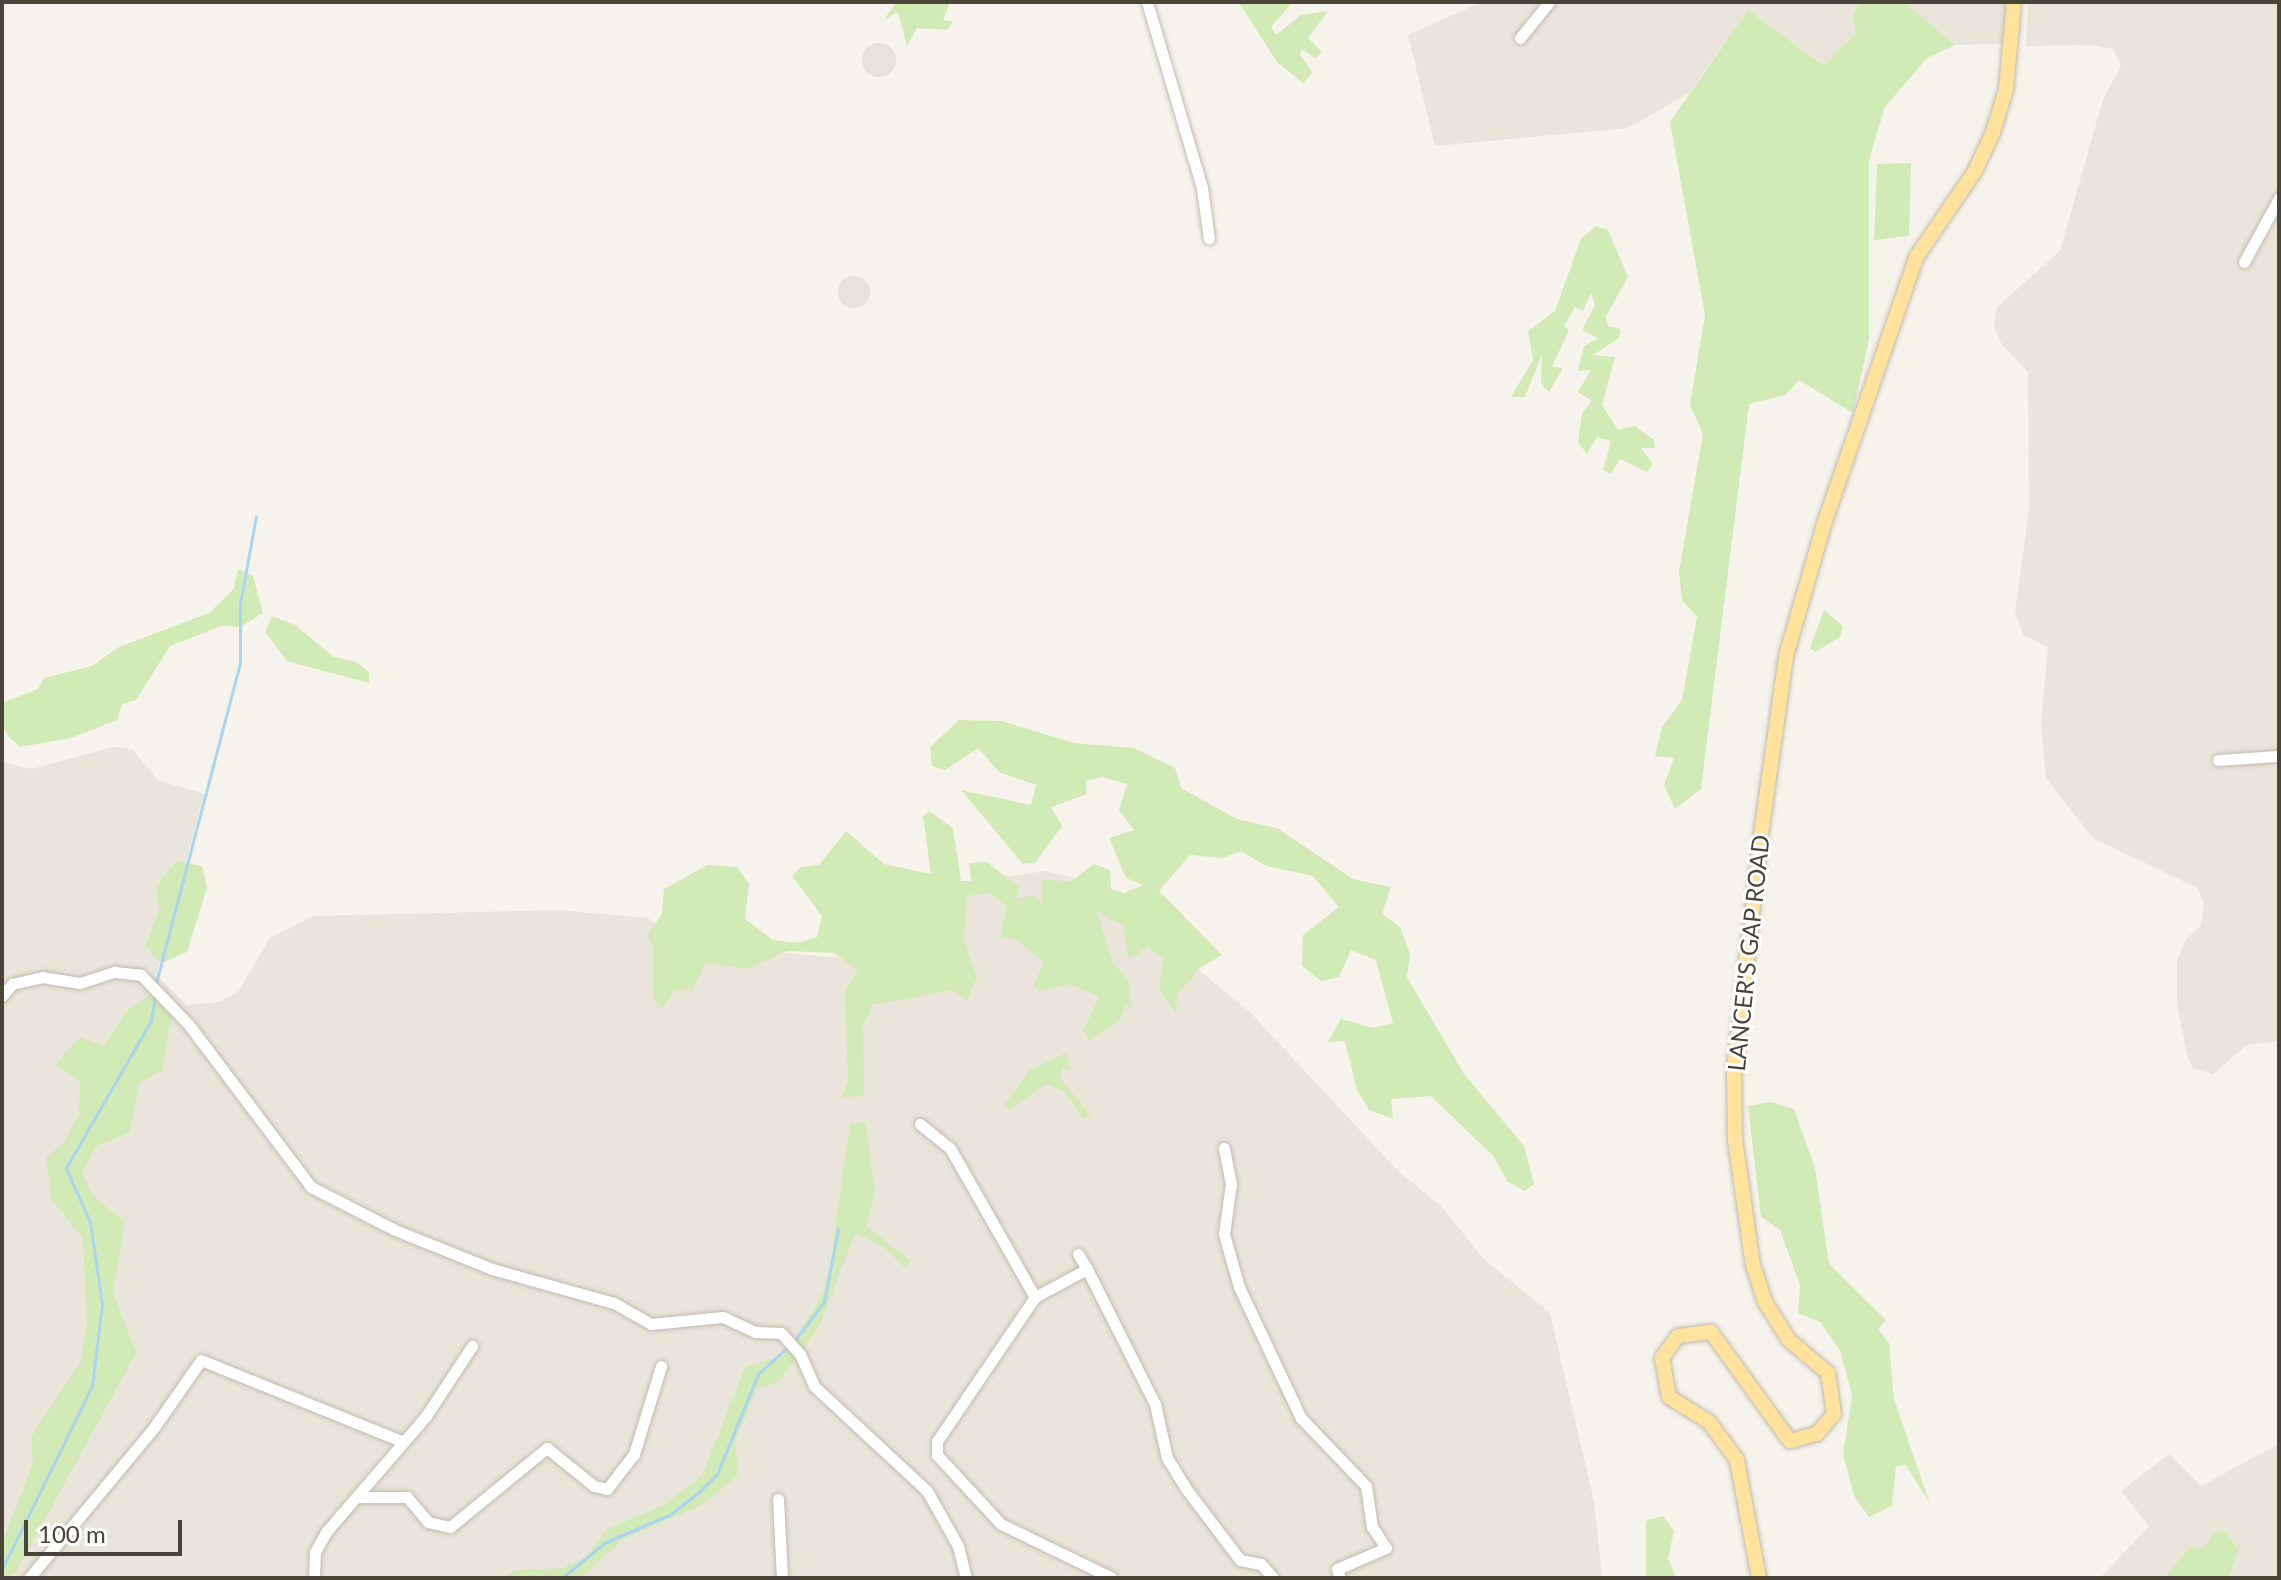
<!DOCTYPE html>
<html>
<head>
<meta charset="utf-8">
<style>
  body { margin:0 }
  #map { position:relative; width:2281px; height:1580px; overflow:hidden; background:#f6f3ec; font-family:Lato,sans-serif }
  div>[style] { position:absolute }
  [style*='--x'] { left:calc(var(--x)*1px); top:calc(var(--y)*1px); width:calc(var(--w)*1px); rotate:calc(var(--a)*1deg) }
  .residential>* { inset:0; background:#eae5da }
  .industrial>* { inset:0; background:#e6e2dd }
  .round { border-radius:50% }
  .green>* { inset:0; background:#d2eab5 }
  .stream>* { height:3px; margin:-1.5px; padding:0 1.5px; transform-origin:1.5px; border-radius:1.5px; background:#a9d4f2 }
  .roads { filter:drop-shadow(0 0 2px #c2bbae) drop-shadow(0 0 2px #c2bbae) }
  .minor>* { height:11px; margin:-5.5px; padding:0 5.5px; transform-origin:5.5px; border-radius:5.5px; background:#fff }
  .major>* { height:14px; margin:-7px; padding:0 7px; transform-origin:7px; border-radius:7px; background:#ffe39c }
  span { translate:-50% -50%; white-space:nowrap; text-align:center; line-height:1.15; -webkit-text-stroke:6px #fff; paint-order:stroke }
  .street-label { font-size:24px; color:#4b4439 }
  .frame { position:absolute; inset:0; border:4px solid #4b4439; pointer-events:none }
  .scale { position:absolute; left:24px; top:1520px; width:158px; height:36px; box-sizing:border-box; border:4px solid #4b4439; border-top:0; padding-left:10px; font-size:24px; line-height:28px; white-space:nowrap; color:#4b4439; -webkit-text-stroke:6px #fff; paint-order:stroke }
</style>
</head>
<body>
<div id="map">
  <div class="residential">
    <div style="clip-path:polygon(1481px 2px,1861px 2px,1853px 12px,1855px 32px,1825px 65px,1748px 10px,1689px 93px,1628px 128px,1435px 146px,1408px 35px)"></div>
    <div style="clip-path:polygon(1904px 2px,2008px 2px,2005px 44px,1955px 45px)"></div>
    <div style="clip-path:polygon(2028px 2px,2279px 2px,2279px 1041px,2247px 1045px,2213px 1074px,2194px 1069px,2188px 1058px,2177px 1004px,2177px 961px,2185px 940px,2201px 926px,2204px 903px,2197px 888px,2093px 838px,2046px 778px,2041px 723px,2048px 647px,2023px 635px,2015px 612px,2029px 510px,2028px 372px,2002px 345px,1994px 327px,1997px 307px,2060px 251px,2103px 99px,2121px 66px,2113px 49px,2093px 45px,2026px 46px)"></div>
    <div style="clip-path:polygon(113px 747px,132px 749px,158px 780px,204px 794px,156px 975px,187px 1005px,219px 1002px,239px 991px,269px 939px,313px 916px,558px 910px,648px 918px,680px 944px,888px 962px,954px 884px,1045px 871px,1092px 882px,1251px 1013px,1399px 1172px,1440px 1205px,1485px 1260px,1550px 1313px,1594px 1501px,1602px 1578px,2px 1578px,2px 762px,32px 769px)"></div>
    <div style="clip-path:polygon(2279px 1444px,2279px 1578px,2100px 1578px,2149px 1526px,2121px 1491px,2169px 1454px,2201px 1486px)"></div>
  </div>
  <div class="industrial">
    <div class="round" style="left:862px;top:43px;width:34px;height:34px"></div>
    <div class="round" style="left:838px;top:276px;width:32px;height:32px"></div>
  </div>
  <div class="green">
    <div style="clip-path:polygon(896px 2px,950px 2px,943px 20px,953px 22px,947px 30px,917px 28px,907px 46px,898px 12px,884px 20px)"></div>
    <div style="clip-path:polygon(1293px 2px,1271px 27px,1276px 35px,1301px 15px,1328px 11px,1308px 38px,1322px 52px,1315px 58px,1302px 49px,1300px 55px,1313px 73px,1303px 83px,1277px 62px,1240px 4px)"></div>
    <div style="clip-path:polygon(1861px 2px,1904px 2px,1955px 45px,1927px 58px,1885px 107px,1869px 160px,1869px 339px,1853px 413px,1799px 380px,1785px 395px,1749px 404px,1701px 789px,1675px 809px,1664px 785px,1674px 758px,1655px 756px,1662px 727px,1682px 700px,1697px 617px,1682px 600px,1679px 572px,1703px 434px,1690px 405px,1705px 315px,1670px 122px,1748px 10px,1824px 65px,1855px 33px,1853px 12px)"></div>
    <div style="clip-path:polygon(1911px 163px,1909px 236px,1874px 240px,1877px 164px)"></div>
    <div style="clip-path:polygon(1596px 226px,1608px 230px,1628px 277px,1606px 316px,1608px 326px,1621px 329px,1619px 338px,1593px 355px,1615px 357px,1602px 405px,1618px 430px,1635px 426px,1654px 440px,1655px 448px,1641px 448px,1653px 464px,1647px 472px,1620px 459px,1611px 474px,1603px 470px,1611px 441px,1597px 437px,1587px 454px,1578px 442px,1582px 413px,1592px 401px,1578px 392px,1591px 370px,1578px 371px,1584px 346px,1598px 338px,1582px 330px,1595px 305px,1591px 293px,1583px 311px,1575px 307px,1564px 326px,1569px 330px,1552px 367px,1563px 368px,1549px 392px,1541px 383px,1542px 354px,1525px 397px,1511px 397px,1533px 360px,1528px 331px,1555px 311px,1581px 239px)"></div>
    <div style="clip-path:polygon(238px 569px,253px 576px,263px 613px,240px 627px,221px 626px,170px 646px,136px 700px,122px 704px,117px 720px,71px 738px,20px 747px,10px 738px,2px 726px,2px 703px,38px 689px,44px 678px,92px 666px,119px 647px,209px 613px,234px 589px)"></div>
    <div style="clip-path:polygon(1824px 610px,1843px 626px,1840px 637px,1815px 652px,1810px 648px)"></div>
    <div style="clip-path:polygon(272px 616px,295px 625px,334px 657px,356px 662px,369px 672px,369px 683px,287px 661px,265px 632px)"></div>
    <div style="clip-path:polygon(959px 720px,1001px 721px,1074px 743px,1134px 748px,1175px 768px,1181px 788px,1237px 819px,1277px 828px,1353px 879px,1391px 887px,1382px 914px,1400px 927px,1410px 954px,1407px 977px,1464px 1074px,1524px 1146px,1534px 1184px,1525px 1191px,1508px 1182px,1493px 1156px,1431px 1096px,1391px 1099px,1393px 1119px,1369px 1110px,1357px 1090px,1345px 1041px,1328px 1042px,1341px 1019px,1373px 1028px,1393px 1023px,1376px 960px,1351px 950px,1339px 977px,1321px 981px,1302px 966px,1303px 935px,1339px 907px,1313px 876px,1266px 866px,1241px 851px,1223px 858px,1190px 855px,1159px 891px,1222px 955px,1200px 968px,1177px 994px,1176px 1015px,1159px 989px,1164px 959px,1148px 947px,1129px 959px,1123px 926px,1097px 911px,1112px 961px,1128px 981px,1132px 1009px,1126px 1004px,1120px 1020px,1090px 1041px,1083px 1031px,1099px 997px,1070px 984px,1040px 991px,1033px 986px,1044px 963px,1018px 940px,1000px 936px,1007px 907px,990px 893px,967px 896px,964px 939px,977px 977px,967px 1001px,952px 990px,872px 1005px,863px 1028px,864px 1095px,841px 1098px,848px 1081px,845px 991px,858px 970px,834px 953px,787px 951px,747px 969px,705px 963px,693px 989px,674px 991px,662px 1008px,653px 998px,653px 946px,647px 935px,662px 914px,664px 889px,707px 865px,737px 867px,749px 884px,745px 919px,773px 940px,798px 943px,817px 937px,822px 916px,792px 876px,801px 867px,819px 865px,846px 831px,884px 864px,931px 874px,923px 816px,929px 811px,953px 828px,961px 881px,971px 881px,969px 863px,987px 862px,1019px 887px,1016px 898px,1034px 895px,1042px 903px,1041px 880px,1072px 881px,1094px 864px,1110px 870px,1111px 889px,1124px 893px,1143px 885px,1126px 878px,1109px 838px,1134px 830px,1119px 810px,1127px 784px,1102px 777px,1086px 781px,1087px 794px,1051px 807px,1062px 826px,1035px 863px,1023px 864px,961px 790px,1031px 805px,1036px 785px,999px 772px,978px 748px,945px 770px,932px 766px,930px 747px)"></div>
    <div style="clip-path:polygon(177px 861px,202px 866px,207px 888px,187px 952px,162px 963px,145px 946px,159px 911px,156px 886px)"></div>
    <div style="clip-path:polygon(150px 995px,172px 1017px,162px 1071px,140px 1082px,129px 1133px,96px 1146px,82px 1173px,94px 1198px,125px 1221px,113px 1291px,136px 1353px,16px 1572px,2px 1578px,2px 1543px,33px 1463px,31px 1437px,81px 1361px,87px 1324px,83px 1238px,51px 1199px,46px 1157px,62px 1145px,79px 1114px,80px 1082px,55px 1065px,81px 1037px,104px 1046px,127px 1010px)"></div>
    <div style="clip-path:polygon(1066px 1053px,1071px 1071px,1062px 1067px,1060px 1078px,1091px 1116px,1083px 1118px,1063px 1091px,1046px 1084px,1009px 1110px,1004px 1105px,1029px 1071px)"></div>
    <div style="clip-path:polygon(1771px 1102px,1794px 1109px,1815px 1168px,1829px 1264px,1886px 1320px,1878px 1329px,1889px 1343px,1894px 1399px,1930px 1504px,1906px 1465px,1896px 1466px,1892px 1506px,1869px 1517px,1854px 1496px,1843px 1454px,1852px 1395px,1840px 1350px,1820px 1322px,1798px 1313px,1800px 1285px,1780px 1230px,1761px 1217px,1748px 1106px)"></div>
    <div style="clip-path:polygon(865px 1122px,875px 1191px,866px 1226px,910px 1260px,906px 1269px,884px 1247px,855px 1233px,820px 1325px,779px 1382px,757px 1389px,736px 1440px,737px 1476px,702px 1505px,623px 1539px,581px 1578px,499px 1578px,516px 1570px,563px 1568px,586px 1557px,607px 1529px,662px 1506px,702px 1476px,745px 1367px,784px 1355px,819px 1300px,829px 1270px,850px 1124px)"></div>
    <div style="clip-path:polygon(1663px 1516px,1674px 1531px,1668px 1558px,1676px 1578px,1646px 1578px,1646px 1521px)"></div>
    <div style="clip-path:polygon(2224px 1531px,2239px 1550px,2228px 1578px,2165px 1578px,2188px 1548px,2203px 1549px,2213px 1534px)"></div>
  </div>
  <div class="stream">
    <div style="--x:156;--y:983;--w:331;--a:-75.3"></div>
    <div style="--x:240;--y:663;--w:59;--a:-90"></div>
    <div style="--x:240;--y:604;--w:89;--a:-79.7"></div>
    <div style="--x:794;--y:1341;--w:49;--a:-52.4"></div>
    <div style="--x:824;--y:1302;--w:74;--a:-79.1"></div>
    <div style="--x:2;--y:1569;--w:204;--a:-63.8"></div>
    <div style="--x:92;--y:1386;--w:83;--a:-83"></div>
    <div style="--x:102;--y:1304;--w:83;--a:-98.3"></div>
    <div style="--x:90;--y:1222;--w:59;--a:-114"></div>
    <div style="--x:66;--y:1168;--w:170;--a:-60"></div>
    <div style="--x:151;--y:1021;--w:26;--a:-81"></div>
    <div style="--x:562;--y:1578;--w:55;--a:-39.8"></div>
    <div style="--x:604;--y:1543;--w:73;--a:-23.4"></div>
    <div style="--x:671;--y:1514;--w:36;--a:-38"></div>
    <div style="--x:699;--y:1492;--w:25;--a:-45"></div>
    <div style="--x:717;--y:1474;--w:108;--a:-67.7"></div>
    <div style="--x:758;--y:1374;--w:42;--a:-42.1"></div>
  </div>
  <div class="roads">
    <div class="minor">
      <div style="--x:1147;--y:2;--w:194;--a:73.5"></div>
      <div style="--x:1202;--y:188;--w:51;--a:82.2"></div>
      <div style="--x:1520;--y:38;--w:46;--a:-51.1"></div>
      <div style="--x:2244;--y:262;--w:73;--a:-61.3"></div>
      <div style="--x:2218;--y:760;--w:61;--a:-3.8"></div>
      <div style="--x:2;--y:996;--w:16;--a:-50"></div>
      <div style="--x:12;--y:984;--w:31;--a:-13"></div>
      <div style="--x:42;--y:977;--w:38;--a:9"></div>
      <div style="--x:80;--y:983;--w:36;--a:-18"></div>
      <div style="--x:114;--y:972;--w:27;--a:6"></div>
      <div style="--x:141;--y:975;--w:69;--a:46.2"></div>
      <div style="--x:189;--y:1025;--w:203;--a:53"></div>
      <div style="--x:311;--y:1187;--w:94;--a:27.1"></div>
      <div style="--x:395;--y:1230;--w:105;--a:21.9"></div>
      <div style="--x:492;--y:1269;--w:127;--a:15.6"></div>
      <div style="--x:614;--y:1303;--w:43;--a:29.6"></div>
      <div style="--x:651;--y:1324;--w:72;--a:-5.6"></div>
      <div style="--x:723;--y:1317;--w:35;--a:25"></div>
      <div style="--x:755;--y:1332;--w:26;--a:2"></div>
      <div style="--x:781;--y:1333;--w:28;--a:48"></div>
      <div style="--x:800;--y:1354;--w:35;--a:66"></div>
      <div style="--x:814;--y:1386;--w:154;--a:42.9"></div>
      <div style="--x:927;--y:1491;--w:63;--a:60.6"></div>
      <div style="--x:958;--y:1546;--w:33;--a:76"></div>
      <div style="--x:920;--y:1124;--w:38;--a:39"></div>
      <div style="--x:950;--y:1148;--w:172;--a:60.3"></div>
      <div style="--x:1035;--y:1297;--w:59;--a:-28.3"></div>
      <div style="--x:1087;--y:1269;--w:151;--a:63.3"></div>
      <div style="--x:1155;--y:1404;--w:55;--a:77.5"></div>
      <div style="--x:1167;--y:1458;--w:38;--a:58"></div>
      <div style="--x:1187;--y:1490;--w:88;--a:52.9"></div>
      <div style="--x:1240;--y:1560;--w:21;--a:11"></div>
      <div style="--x:1261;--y:1564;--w:18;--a:49"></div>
      <div style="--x:1224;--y:1148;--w:36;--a:79"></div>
      <div style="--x:1231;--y:1183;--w:51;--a:97.8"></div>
      <div style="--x:1224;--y:1234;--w:55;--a:74.2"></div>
      <div style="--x:1239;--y:1287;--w:145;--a:64.7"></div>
      <div style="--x:1301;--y:1418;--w:94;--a:46.3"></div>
      <div style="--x:1366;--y:1486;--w:41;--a:81.7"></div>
      <div style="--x:1372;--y:1527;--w:25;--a:56"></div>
      <div style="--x:1386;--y:1548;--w:53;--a:156.8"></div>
      <div style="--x:1337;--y:1569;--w:9;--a:72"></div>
      <div style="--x:1078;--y:1254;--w:17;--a:59"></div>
      <div style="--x:1035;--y:1297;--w:174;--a:124.2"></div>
      <div style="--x:937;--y:1441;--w:14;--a:90"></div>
      <div style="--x:937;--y:1455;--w:94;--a:47.2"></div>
      <div style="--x:1001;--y:1524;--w:123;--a:25.9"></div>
      <div style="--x:359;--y:1497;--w:48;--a:0"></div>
      <div style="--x:407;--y:1497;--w:33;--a:50"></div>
      <div style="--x:428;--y:1522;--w:23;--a:13"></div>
      <div style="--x:450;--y:1527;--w:125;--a:-39.2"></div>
      <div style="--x:547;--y:1448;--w:60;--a:39"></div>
      <div style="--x:594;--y:1486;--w:13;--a:13"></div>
      <div style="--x:607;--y:1489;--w:44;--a:-52.4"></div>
      <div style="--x:634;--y:1454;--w:92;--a:-72.9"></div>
      <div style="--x:778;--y:1499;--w:79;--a:87.1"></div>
      <div style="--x:29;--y:1578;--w:197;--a:-50.3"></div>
      <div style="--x:155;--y:1426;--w:80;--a:-55.1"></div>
      <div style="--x:201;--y:1360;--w:219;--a:22"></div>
      <div style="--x:314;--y:1578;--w:26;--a:-88"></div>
      <div style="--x:315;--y:1552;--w:23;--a:-61"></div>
      <div style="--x:326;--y:1532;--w:153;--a:-49.2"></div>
      <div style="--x:426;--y:1416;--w:84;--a:-56.7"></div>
    </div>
    <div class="major">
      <div style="--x:1759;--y:1578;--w:120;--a:-100.6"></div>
      <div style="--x:1737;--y:1460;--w:47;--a:-126.4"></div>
      <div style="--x:1709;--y:1422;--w:47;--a:-148"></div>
      <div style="--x:1669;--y:1397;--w:40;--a:-100"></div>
      <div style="--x:1662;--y:1358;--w:27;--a:-54"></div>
      <div style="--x:1678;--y:1336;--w:33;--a:-7"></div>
      <div style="--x:1711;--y:1332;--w:135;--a:54.1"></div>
      <div style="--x:1790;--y:1441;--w:28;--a:-15"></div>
      <div style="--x:1817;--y:1434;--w:26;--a:-50"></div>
      <div style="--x:1834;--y:1414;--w:41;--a:-98.3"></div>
      <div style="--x:1828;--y:1373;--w:51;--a:-139.8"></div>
      <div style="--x:1789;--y:1340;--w:45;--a:-122.3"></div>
      <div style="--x:1765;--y:1302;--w:38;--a:-108"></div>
      <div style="--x:1753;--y:1266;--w:127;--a:-98.1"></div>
      <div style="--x:1735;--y:1140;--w:71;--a:-90.8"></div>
      <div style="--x:1734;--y:1069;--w:251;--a:-83.4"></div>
      <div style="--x:1763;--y:820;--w:166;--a:-82"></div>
      <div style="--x:1786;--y:656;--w:137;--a:-73.9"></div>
      <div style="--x:1824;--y:524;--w:284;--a:-70.9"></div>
      <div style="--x:1917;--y:256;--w:103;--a:-55.7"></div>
      <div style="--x:1975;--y:171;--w:43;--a:-65.2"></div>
      <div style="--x:1993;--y:132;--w:45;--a:-73.2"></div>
      <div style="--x:2006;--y:89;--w:87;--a:-84.7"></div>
    </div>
  </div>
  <div class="street-label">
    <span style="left:1748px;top:953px;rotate:-84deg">LANCER'S GAP ROAD</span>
  </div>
  <div class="frame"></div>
  <div class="scale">100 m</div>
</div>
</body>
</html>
